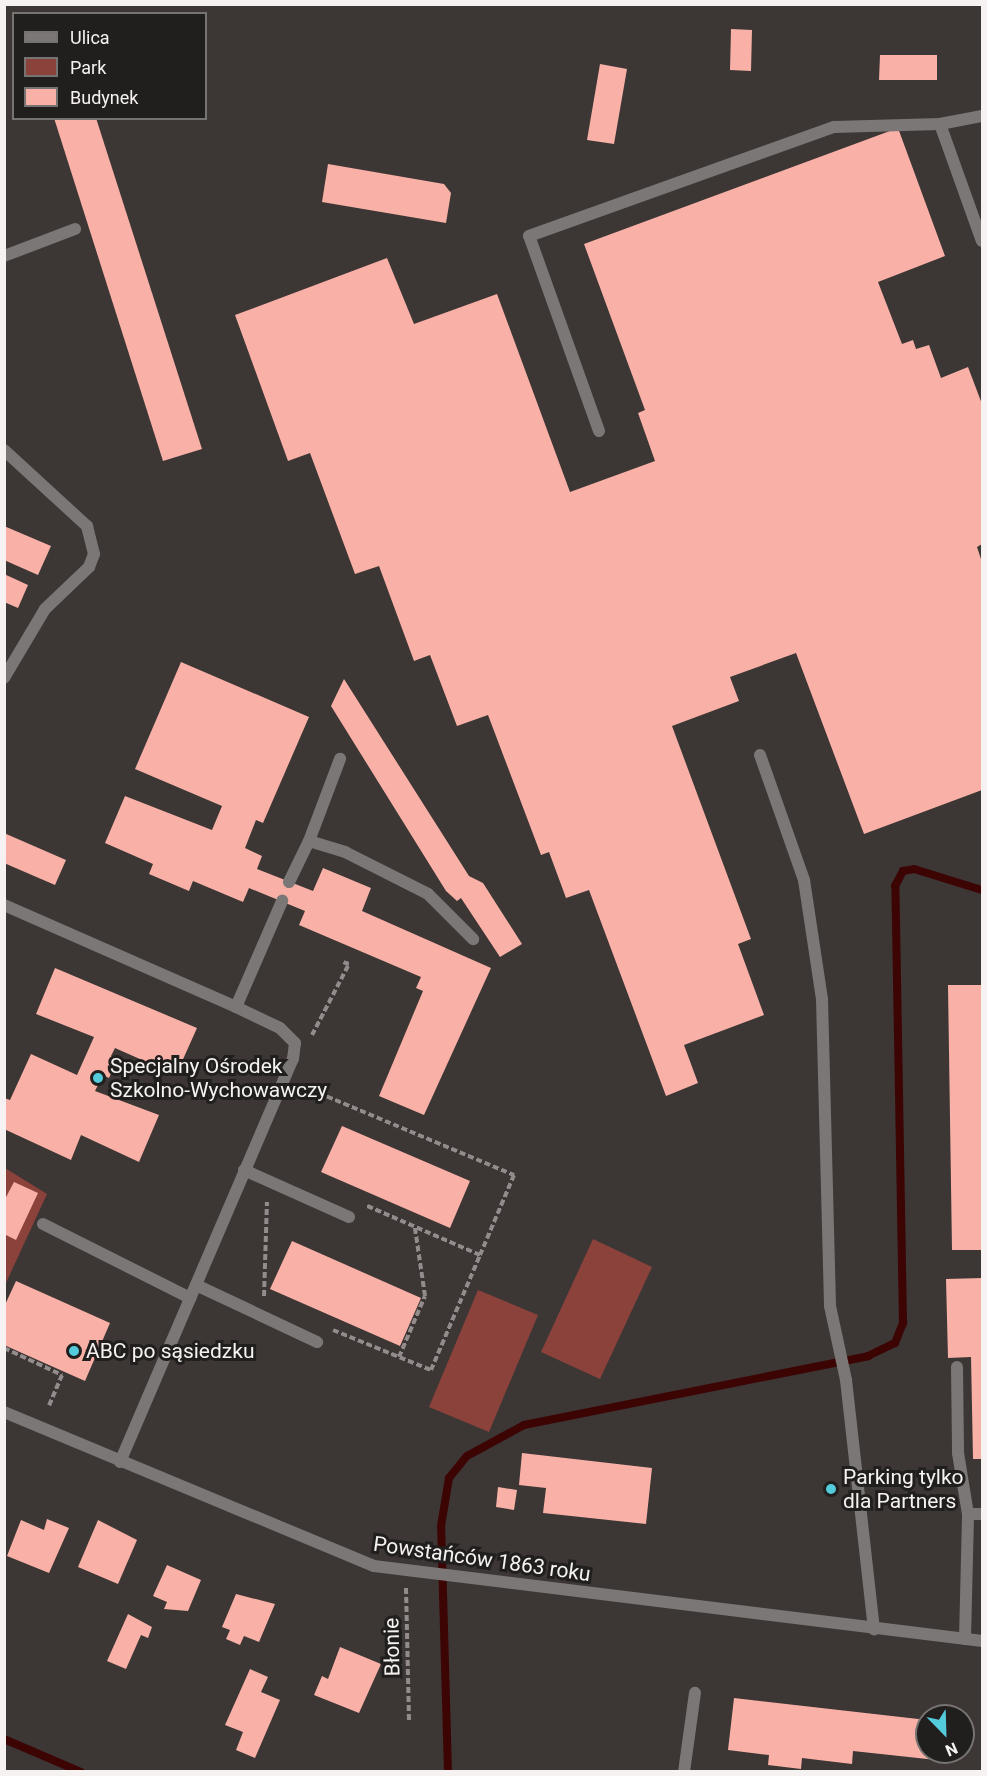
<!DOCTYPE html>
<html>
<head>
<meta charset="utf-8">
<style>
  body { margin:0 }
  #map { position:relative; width:987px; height:1776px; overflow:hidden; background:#3c3635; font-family:Roboto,sans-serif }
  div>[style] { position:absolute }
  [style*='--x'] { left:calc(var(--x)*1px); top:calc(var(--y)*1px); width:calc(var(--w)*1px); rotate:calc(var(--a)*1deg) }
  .green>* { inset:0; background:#8b423b }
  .stream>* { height:8px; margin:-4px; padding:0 4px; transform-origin:4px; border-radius:4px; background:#3d0404 }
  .building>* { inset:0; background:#f9b1a7 }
  .path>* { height:4px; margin-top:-2px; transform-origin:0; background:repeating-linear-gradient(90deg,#928d8c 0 6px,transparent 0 9px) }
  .lane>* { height:12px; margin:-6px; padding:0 6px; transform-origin:6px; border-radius:6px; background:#7a7776 }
  .street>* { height:12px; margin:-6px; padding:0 6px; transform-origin:6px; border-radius:6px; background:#7a7776 }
  .dots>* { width:16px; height:16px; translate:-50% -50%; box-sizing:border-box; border:3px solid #211e1e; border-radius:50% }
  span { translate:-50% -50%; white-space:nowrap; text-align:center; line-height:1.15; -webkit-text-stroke:6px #211e1e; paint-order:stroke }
  .poi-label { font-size:21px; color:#f6f2f1 }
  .left { translate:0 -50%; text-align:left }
  .street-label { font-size:21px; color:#f6f2f1 }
  .frame { position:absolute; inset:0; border:6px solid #f6f2f1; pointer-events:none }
  .legend { position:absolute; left:12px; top:12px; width:195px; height:108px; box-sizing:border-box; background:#211e1e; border:2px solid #767372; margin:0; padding:8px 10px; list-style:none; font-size:18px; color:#f6f2f1 }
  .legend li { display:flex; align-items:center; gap:12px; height:30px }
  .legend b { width:30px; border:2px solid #767372 }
  .north { position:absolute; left:915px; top:1704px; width:60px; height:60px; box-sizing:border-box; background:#211e1e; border:2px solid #767372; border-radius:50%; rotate:157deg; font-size:16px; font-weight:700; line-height:24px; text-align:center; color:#f6f2f1 }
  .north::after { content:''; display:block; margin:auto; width:21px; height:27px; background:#53cbdb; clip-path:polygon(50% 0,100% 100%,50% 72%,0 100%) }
</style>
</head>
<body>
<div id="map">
  <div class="green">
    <div style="clip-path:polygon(5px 1168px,47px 1194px,5px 1285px)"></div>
    <div style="clip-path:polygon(593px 1239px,652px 1267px,600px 1379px,541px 1352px)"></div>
    <div style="clip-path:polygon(478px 1290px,538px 1315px,489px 1432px,429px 1407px)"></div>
  </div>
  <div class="stream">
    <div style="--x:4;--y:1739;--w:84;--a:23.2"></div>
    <div style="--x:448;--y:1772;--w:246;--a:-91.6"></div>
    <div style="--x:441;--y:1526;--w:49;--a:-80.5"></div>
    <div style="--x:449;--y:1478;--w:28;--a:-51"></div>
    <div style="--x:467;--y:1456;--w:65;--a:-28.5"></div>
    <div style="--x:524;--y:1425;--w:351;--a:-11.3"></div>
    <div style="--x:868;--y:1356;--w:30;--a:-26"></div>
    <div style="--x:895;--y:1343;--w:22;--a:-68"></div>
    <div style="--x:903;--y:1323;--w:437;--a:-91"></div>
    <div style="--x:895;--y:886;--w:17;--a:-62"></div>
    <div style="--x:903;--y:871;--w:11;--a:-10"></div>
    <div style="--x:914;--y:869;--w:71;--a:17.2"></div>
  </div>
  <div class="building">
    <div style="clip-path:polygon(731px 29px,752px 30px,751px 71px,730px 70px)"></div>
    <div style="clip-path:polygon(880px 55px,937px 55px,937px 80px,879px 80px)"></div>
    <div style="clip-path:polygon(600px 64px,627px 69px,614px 144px,587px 140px)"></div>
    <div style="clip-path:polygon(54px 118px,96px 118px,202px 449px,163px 461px)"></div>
    <div style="clip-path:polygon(898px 128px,945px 256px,878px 282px,902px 344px,913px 340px,916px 349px,929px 345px,941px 378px,968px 367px,982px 404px,982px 544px,977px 547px,982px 562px,982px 790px,864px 834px,796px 653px,730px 677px,739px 701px,672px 726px,751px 939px,738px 944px,764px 1015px,684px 1045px,698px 1083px,666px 1096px,589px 890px,566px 898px,549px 852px,541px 855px,488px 715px,457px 726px,430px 655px,414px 661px,379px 566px,355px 574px,310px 453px,288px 461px,235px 315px,387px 258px,414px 324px,497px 294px,570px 492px,655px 461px,638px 413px,645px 410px,584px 244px)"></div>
    <div style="clip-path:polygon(328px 164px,444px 184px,451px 193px,446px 223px,322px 202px)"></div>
    <div style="clip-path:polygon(4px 526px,51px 546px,38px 575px,4px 560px)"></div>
    <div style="clip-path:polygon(4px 574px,28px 585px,18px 608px,4px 602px)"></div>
    <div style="clip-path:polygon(181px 662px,309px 717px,263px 823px,256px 820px,245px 848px,262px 856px,257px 869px,313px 891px,323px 868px,371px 888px,362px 911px,491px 968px,424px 1115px,379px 1096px,423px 991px,416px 988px,421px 977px,299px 925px,305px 911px,249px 888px,243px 902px,193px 881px,189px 891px,149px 874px,153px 864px,105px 843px,125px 796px,212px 830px,222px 806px,135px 769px)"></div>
    <div style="clip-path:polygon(344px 679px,469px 876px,483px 883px,522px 944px,500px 957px,461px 898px,457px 901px,446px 891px,331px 706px)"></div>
    <div style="clip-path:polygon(4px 833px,66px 860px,55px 885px,4px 863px)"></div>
    <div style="clip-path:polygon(55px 968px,197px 1028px,176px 1075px,115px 1048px,111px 1056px,117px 1059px,109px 1078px,103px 1075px,95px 1091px,159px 1115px,139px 1162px,81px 1135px,71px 1160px,4px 1129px,4px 1098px,10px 1100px,31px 1054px,77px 1075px,94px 1037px,36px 1014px)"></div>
    <div style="clip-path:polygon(948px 985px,982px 985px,982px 1250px,952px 1250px)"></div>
    <div style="clip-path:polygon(342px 1126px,470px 1181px,450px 1228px,321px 1172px)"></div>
    <div style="clip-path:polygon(14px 1182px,38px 1193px,16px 1240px,4px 1234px,4px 1201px)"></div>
    <div style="clip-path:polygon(292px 1241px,421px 1298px,400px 1346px,270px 1289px)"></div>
    <div style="clip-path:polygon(982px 1278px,982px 1459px,973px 1459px,971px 1357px,948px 1358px,946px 1279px)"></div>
    <div style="clip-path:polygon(16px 1281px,110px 1323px,85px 1381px,4px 1345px,4px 1307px)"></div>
    <div style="clip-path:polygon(522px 1453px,652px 1468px,646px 1524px,543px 1513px,546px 1488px,519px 1485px)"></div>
    <div style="clip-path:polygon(498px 1487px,517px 1490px,514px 1510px,496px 1507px)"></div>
    <div style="clip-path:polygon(47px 1519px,69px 1528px,49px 1573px,7px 1556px,21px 1520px,44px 1530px)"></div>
    <div style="clip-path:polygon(98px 1520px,137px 1540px,118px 1584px,78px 1567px)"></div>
    <div style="clip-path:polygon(167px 1565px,201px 1580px,188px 1611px,164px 1609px,167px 1602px,153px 1596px)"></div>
    <div style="clip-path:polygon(236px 1594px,275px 1604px,259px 1642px,244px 1636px,240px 1645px,226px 1639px,230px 1630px,222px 1627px)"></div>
    <div style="clip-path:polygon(128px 1614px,152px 1627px,148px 1638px,141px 1635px,126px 1669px,107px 1661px)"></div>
    <div style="clip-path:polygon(340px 1647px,381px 1664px,359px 1713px,314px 1695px,322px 1676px,328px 1679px)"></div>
    <div style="clip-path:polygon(250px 1669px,268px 1677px,261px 1692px,280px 1700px,255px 1758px,236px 1750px,243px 1732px,225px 1725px)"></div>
    <div style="clip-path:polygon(734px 1698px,927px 1720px,927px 1752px,956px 1752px,955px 1762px,853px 1751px,852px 1764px,802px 1758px,801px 1769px,768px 1765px,769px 1755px,728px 1750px)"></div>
  </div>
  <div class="path">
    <div style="--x:312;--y:1035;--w:80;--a:-62.5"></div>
    <div style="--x:349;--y:964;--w:6;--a:-162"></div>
    <div style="--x:302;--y:1086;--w:230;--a:22.8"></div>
    <div style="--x:514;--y:1175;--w:87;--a:113"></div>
    <div style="--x:480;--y:1255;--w:125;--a:-156.5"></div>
    <div style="--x:264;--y:1296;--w:94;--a:-88.2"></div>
    <div style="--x:333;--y:1330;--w:106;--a:22.2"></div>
    <div style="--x:431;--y:1370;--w:125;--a:-66.9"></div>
    <div style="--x:4;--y:1348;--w:64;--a:25"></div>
    <div style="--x:62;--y:1375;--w:33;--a:113"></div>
    <div style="--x:399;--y:1357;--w:66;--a:-66.9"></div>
    <div style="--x:425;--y:1296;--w:69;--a:-98.4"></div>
    <div style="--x:406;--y:1588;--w:133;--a:88.7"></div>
  </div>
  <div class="lane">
    <div style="--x:940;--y:124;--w:124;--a:70.3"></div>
    <div style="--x:4;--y:256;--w:76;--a:-20.8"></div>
    <div style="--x:599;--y:431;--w:207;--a:-109.7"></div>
    <div style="--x:529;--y:236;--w:324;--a:-19.7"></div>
    <div style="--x:834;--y:127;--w:106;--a:-1.6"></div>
    <div style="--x:940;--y:124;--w:43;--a:-10.8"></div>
    <div style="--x:4;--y:450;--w:113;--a:42.5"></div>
    <div style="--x:87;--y:526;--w:29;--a:76"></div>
    <div style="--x:94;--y:554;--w:14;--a:111"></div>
    <div style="--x:89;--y:567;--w:61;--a:136.3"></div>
    <div style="--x:45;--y:609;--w:80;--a:120.7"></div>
    <div style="--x:760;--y:755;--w:133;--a:70.6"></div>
    <div style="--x:804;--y:880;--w:120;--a:81.4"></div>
    <div style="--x:822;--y:999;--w:307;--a:88.5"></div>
    <div style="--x:830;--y:1306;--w:76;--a:77.8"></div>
    <div style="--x:846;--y:1380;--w:251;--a:83.6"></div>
    <div style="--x:309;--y:841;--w:88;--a:-69.3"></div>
    <div style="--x:289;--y:882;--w:46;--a:-64"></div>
    <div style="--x:309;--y:841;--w:38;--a:17"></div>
    <div style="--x:345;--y:852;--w:93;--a:26.8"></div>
    <div style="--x:428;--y:894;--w:64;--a:45"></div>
    <div style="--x:4;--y:905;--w:253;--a:23.7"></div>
    <div style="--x:244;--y:1170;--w:115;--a:24.1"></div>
    <div style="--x:43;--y:1224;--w:165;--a:26.7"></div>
    <div style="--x:196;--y:1285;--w:134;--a:25.2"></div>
    <div style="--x:957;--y:1367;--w:86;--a:89.3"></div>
    <div style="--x:958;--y:1453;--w:62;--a:80.7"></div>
    <div style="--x:120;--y:1462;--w:439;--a:-66.8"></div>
    <div style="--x:293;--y:1059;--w:16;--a:-83"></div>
    <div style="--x:295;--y:1043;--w:21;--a:-135"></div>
    <div style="--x:280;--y:1028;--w:49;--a:-154.5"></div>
    <div style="--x:236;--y:1007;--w:116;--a:-66.5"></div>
    <div style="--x:965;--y:1639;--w:125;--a:-88.6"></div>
    <div style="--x:968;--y:1514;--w:14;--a:0"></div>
    <div style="--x:684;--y:1772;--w:80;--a:-82.1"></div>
  </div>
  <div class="street">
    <div style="--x:4;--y:1412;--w:401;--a:22.6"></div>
    <div style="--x:374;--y:1566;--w:613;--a:7.03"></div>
  </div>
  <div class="dots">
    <div style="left:98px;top:1078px;background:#53cbdb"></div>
    <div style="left:74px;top:1351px;background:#53cbdb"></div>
    <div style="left:831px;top:1489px;background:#53cbdb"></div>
  </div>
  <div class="poi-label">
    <span class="left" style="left:110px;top:1078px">Specjalny Ośrodek<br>Szkolno-Wychowawczy</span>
    <span class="left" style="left:86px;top:1351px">ABC po sąsiedzku</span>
    <span class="left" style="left:843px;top:1489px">Parking tylko<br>dla Partners</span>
  </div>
  <div class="street-label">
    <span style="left:482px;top:1559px;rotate:8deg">Powstańców 1863 roku</span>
    <span style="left:392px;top:1647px;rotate:-91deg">Błonie</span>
  </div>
  <div class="frame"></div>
  <ul class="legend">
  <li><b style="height:8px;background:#7a7776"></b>Ulica</li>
  <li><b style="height:16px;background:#8b423b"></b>Park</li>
  <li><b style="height:16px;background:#f9b1a7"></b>Budynek</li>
  </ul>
  <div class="north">N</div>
</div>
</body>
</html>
